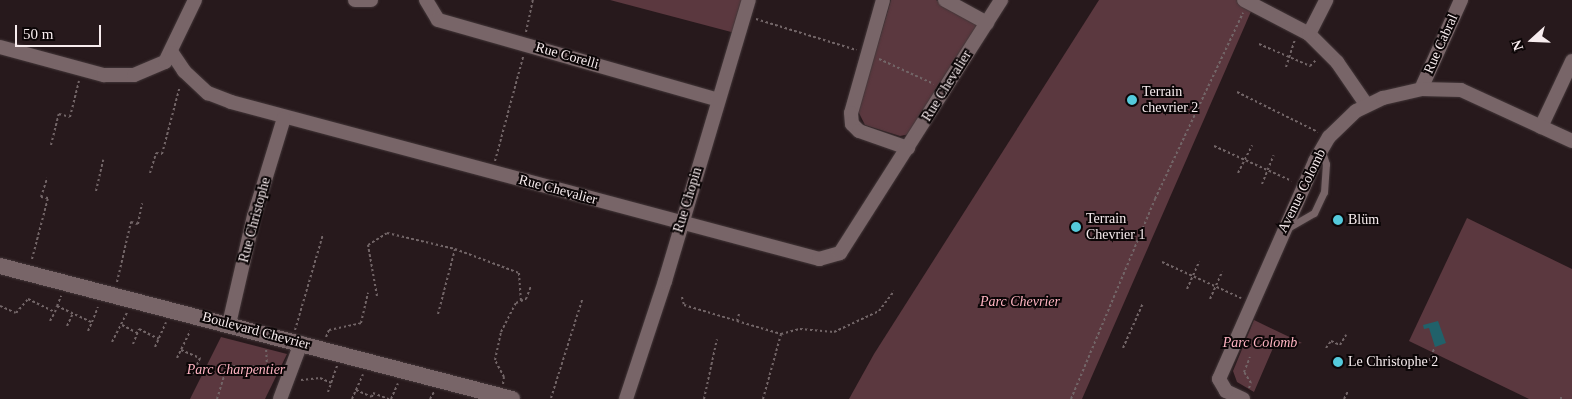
<!DOCTYPE html>
<html>
<head>
<meta charset="utf-8">
<style>
  body { margin:0 }
  #map { position:relative; width:1572px; height:399px; overflow:hidden; background:#27191c; font-family:Georgia,serif }
  div>[style] { position:absolute }
  [style*='--x'] { left:calc(var(--x)*1px); top:calc(var(--y)*1px); width:calc(var(--w)*1px); rotate:calc(var(--a)*1deg) }
  .green>* { inset:0; background:#5b383f }
  .water>* { inset:0; background:#21616a }
  .path>* { height:2px; margin-top:-1px; transform-origin:0; background:repeating-linear-gradient(90deg,#726567 0 2.5px,transparent 0 5px) }
  .roads { filter:drop-shadow(0 0 1px #433739) drop-shadow(0 0 1px #433739) }
  .service>* { height:7px; margin:-3.5px; padding:0 3.5px; transform-origin:3.5px; border-radius:3.5px; background:#786568 }
  .minor>* { height:14px; margin:-7px; padding:0 7px; transform-origin:7px; border-radius:7px; background:#786568 }
  .tertiary>* { height:16px; margin:-8px; padding:0 8px; transform-origin:8px; border-radius:8px; background:#786568 }
  .dots>* { width:14px; height:14px; translate:-50% -50%; box-sizing:border-box; border:2px solid #0c0607; border-radius:50% }
  span { translate:-50% -50%; white-space:nowrap; text-align:center; line-height:1.15; -webkit-text-stroke:4px #0c0607; paint-order:stroke }
  .street-label { font-size:14px; color:#f7ecee }
  .poi-label { font-size:14px; color:#f7ecee }
  .left { translate:0 -50%; text-align:left }
  .park-label { font-size:14px; color:#ffb4c2; font-style:italic }
  .north { position:absolute; left:1507px; top:15px; width:50px; height:50px; -webkit-text-stroke:4px #0c0607; paint-order:stroke; rotate:250deg; font-size:14px; font-weight:700; line-height:20px; text-align:center; color:#f7ecee }
  .north::after { content:''; display:block; margin:auto; width:18px; height:22px; background:#f7ecee; clip-path:polygon(50% 0,100% 100%,50% 72%,0 100%) }
  .scale { position:absolute; left:15px; top:25px; width:86px; height:22px; box-sizing:border-box; border:2px solid #f7ecee; border-top:0; padding-left:6px; font-size:15px; line-height:18px; white-space:nowrap; color:#f7ecee; -webkit-text-stroke:4px #0c0607; paint-order:stroke }
</style>
</head>
<body>
<div id="map">
  <div class="green">
    <div style="clip-path:polygon(610px 0,745px 0,735px 33px)"></div>
    <div style="clip-path:polygon(891px 0,936px 0,983px 25px,910px 134px,900px 136px,865px 125px,858px 111px)"></div>
    <div style="clip-path:polygon(1099px 0,1256px 0,1082px 399px,849px 399px,874px 354px)"></div>
    <div style="clip-path:polygon(1467px 218px,1572px 269px,1572px 399px,1529px 399px,1409px 341px)"></div>
    <div style="clip-path:polygon(1254px 320px,1302px 343px,1273px 348px,1254px 392px,1237px 382px,1233px 371px)"></div>
    <div style="clip-path:polygon(221px 337px,287px 354px,265px 399px,190px 399px)"></div>
  </div>
  <div class="water">
    <div style="clip-path:polygon(1438px 321px,1446px 343px,1435px 347px,1429px 328px,1424px 329px,1423px 325px)"></div>
  </div>
  <div class="path">
    <div style="--x:756;--y:19;--w:105;--a:17.2"></div>
    <div style="--x:526;--y:32;--w:33;--a:-78"></div>
    <div style="--x:1259;--y:44;--w:56;--a:23.3"></div>
    <div style="--x:1310;--y:66;--w:8;--a:-45"></div>
    <div style="--x:879;--y:59;--w:60;--a:24.4"></div>
    <div style="--x:1286;--y:67;--w:28;--a:-72"></div>
    <div style="--x:1237;--y:92;--w:90;--a:26.3"></div>
    <div style="--x:51;--y:145;--w:32;--a:-76"></div>
    <div style="--x:59;--y:114;--w:11;--a:15"></div>
    <div style="--x:70;--y:117;--w:37;--a:-76"></div>
    <div style="--x:1214;--y:146;--w:85;--a:24.2"></div>
    <div style="--x:495;--y:161;--w:108;--a:-74.9"></div>
    <div style="--x:150;--y:173;--w:21;--a:-73"></div>
    <div style="--x:156;--y:153;--w:6;--a:9"></div>
    <div style="--x:162;--y:154;--w:70;--a:-75.2"></div>
    <div style="--x:1238;--y:173;--w:31;--a:-63"></div>
    <div style="--x:1262;--y:184;--w:31;--a:-68"></div>
    <div style="--x:96;--y:191;--w:32;--a:-77"></div>
    <div style="--x:32;--y:259;--w:63;--a:-75.3"></div>
    <div style="--x:48;--y:198;--w:7;--a:-172"></div>
    <div style="--x:41;--y:197;--w:20;--a:-72"></div>
    <div style="--x:1162;--y:262;--w:87;--a:24.5"></div>
    <div style="--x:117;--y:282;--w:62;--a:-76.9"></div>
    <div style="--x:131;--y:222;--w:7;--a:16"></div>
    <div style="--x:138;--y:224;--w:21;--a:-79"></div>
    <div style="--x:1187;--y:289;--w:30;--a:-66"></div>
    <div style="--x:377;--y:296;--w:52;--a:-100"></div>
    <div style="--x:368;--y:245;--w:22;--a:-32"></div>
    <div style="--x:387;--y:233;--w:70;--a:13.2"></div>
    <div style="--x:455;--y:249;--w:68;--a:20.6"></div>
    <div style="--x:519;--y:273;--w:28;--a:86"></div>
    <div style="--x:682;--y:297;--w:8;--a:76"></div>
    <div style="--x:684;--y:305;--w:55;--a:16.8"></div>
    <div style="--x:1210;--y:299;--w:30;--a:-66"></div>
    <div style="--x:0;--y:306;--w:17;--a:24"></div>
    <div style="--x:16;--y:313;--w:18;--a:-49"></div>
    <div style="--x:28;--y:299;--w:30;--a:26"></div>
    <div style="--x:55;--y:312;--w:6;--a:-72"></div>
    <div style="--x:57;--y:306;--w:38;--a:25"></div>
    <div style="--x:92;--y:322;--w:16;--a:-68"></div>
    <div style="--x:57;--y:306;--w:11;--a:-68"></div>
    <div style="--x:438;--y:314;--w:67;--a:-75.3"></div>
    <div style="--x:739;--y:314;--w:7;--a:106"></div>
    <div style="--x:737;--y:321;--w:46;--a:16.5"></div>
    <div style="--x:50;--y:321;--w:10;--a:-61"></div>
    <div style="--x:122;--y:325;--w:17;--a:28"></div>
    <div style="--x:67;--y:326;--w:14;--a:-65"></div>
    <div style="--x:800;--y:329;--w:34;--a:5"></div>
    <div style="--x:834;--y:332;--w:50;--a:-25"></div>
    <div style="--x:879;--y:311;--w:25;--a:-53"></div>
    <div style="--x:295;--y:330;--w:100;--a:-73.7"></div>
    <div style="--x:88;--y:331;--w:10;--a:-66"></div>
    <div style="--x:326;--y:337;--w:8;--a:-67"></div>
    <div style="--x:329;--y:330;--w:33;--a:-12"></div>
    <div style="--x:361;--y:323;--w:31;--a:-77"></div>
    <div style="--x:112;--y:342;--w:33;--a:-63"></div>
    <div style="--x:133;--y:344;--w:16;--a:-68"></div>
    <div style="--x:139;--y:329;--w:22;--a:27"></div>
    <div style="--x:155;--y:347;--w:27;--a:-66"></div>
    <div style="--x:1123;--y:348;--w:49;--a:-66"></div>
    <div style="--x:1326;--y:348;--w:9;--a:-54"></div>
    <div style="--x:1331;--y:341;--w:10;--a:24"></div>
    <div style="--x:1340;--y:345;--w:12;--a:-59"></div>
    <div style="--x:181;--y:350;--w:21;--a:23"></div>
    <div style="--x:200;--y:358;--w:20;--a:114"></div>
    <div style="--x:177;--y:358;--w:30;--a:-64"></div>
    <div style="--x:1429;--y:361;--w:15;--a:-67"></div>
    <div style="--x:301;--y:380;--w:19;--a:-6"></div>
    <div style="--x:320;--y:378;--w:12;--a:24"></div>
    <div style="--x:503;--y:384;--w:7;--a:-82"></div>
    <div style="--x:504;--y:377;--w:19;--a:-118"></div>
    <div style="--x:495;--y:360;--w:29;--a:-78"></div>
    <div style="--x:501;--y:332;--w:33;--a:-63"></div>
    <div style="--x:516;--y:303;--w:11;--a:-22"></div>
    <div style="--x:526;--y:299;--w:14;--a:-69"></div>
    <div style="--x:1249;--y:388;--w:5;--a:-68"></div>
    <div style="--x:1251;--y:383;--w:13;--a:-122"></div>
    <div style="--x:1244;--y:372;--w:16;--a:-68"></div>
    <div style="--x:356;--y:390;--w:17;--a:24"></div>
    <div style="--x:372;--y:397;--w:4;--a:-76"></div>
    <div style="--x:373;--y:393;--w:17;--a:21"></div>
    <div style="--x:328;--y:392;--w:28;--a:-71"></div>
    <div style="--x:1561;--y:397;--w:2;--a:90"></div>
    <div style="--x:551;--y:398;--w:103;--a:-72.4"></div>
    <div style="--x:217;--y:399;--w:34;--a:-73"></div>
    <div style="--x:227;--y:366;--w:40;--a:1.4"></div>
    <div style="--x:267;--y:367;--w:17;--a:-93"></div>
    <div style="--x:352;--y:399;--w:27;--a:-66"></div>
    <div style="--x:391;--y:399;--w:17;--a:-66"></div>
    <div style="--x:430;--y:399;--w:8;--a:-60"></div>
    <div style="--x:704;--y:399;--w:61;--a:-77.8"></div>
    <div style="--x:763;--y:399;--w:67;--a:-74.5"></div>
    <div style="--x:781;--y:334;--w:20;--a:-15"></div>
    <div style="--x:1071;--y:399;--w:217;--a:-67.2"></div>
    <div style="--x:1155;--y:199;--w:206;--a:-64.7"></div>
    <div style="--x:1344;--y:399;--w:9;--a:-63"></div>
  </div>
  <div class="roads">
    <div class="service">
      <div style="--x:1286;--y:229;--w:32;--a:-30"></div>
      <div style="--x:1314;--y:213;--w:23;--a:-65"></div>
      <div style="--x:1324;--y:192;--w:28;--a:-86"></div>
      <div style="--x:1326;--y:164;--w:13;--a:-108"></div>
    </div>
    <div class="minor">
      <div style="--x:355;--y:0;--w:16;--a:0"></div>
      <div style="--x:426;--y:0;--w:23;--a:59"></div>
      <div style="--x:438;--y:20;--w:291;--a:15.9"></div>
      <div style="--x:883;--y:0;--w:117;--a:105.8"></div>
      <div style="--x:851;--y:113;--w:11;--a:85"></div>
      <div style="--x:852;--y:124;--w:10;--a:45"></div>
      <div style="--x:859;--y:131;--w:52;--a:19.1"></div>
      <div style="--x:945;--y:0;--w:48;--a:28.7"></div>
      <div style="--x:1244;--y:0;--w:73;--a:27.6"></div>
      <div style="--x:1309;--y:34;--w:40;--a:45"></div>
      <div style="--x:1337;--y:62;--w:51;--a:55.4"></div>
      <div style="--x:1309;--y:34;--w:38;--a:-63"></div>
      <div style="--x:0;--y:47;--w:108;--a:15.1"></div>
      <div style="--x:104;--y:75;--w:30;--a:0"></div>
      <div style="--x:134;--y:75;--w:34;--a:-23"></div>
      <div style="--x:165;--y:62;--w:69;--a:-64.2"></div>
      <div style="--x:172;--y:53;--w:22;--a:56"></div>
      <div style="--x:184;--y:71;--w:33;--a:43"></div>
      <div style="--x:208;--y:93;--w:25;--a:21"></div>
      <div style="--x:231;--y:102;--w:609;--a:14.95"></div>
      <div style="--x:819;--y:259;--w:22;--a:-16"></div>
      <div style="--x:840;--y:253;--w:300;--a:-57.5"></div>
      <div style="--x:1421;--y:89;--w:98;--a:-65.8"></div>
      <div style="--x:1541;--y:127;--w:73;--a:-64.8"></div>
      <div style="--x:229;--y:324;--w:111;--a:-77"></div>
      <div style="--x:254;--y:216;--w:102;--a:-73"></div>
      <div style="--x:280;--y:399;--w:60;--a:-69.4"></div>
      <div style="--x:626;--y:399;--w:124;--a:-71.7"></div>
      <div style="--x:665;--y:281;--w:293;--a:-73.4"></div>
      <div style="--x:1243;--y:399;--w:19;--a:-155"></div>
      <div style="--x:1226;--y:391;--w:14;--a:-120"></div>
      <div style="--x:1219;--y:379;--w:238;--a:-66.2"></div>
      <div style="--x:1315;--y:161;--w:28;--a:-60"></div>
      <div style="--x:1329;--y:137;--w:37;--a:-44"></div>
      <div style="--x:1356;--y:111;--w:30;--a:-26"></div>
      <div style="--x:1383;--y:98;--w:39;--a:-13"></div>
      <div style="--x:1421;--y:89;--w:40;--a:1.4"></div>
      <div style="--x:1461;--y:90;--w:122;--a:24.7"></div>
    </div>
    <div class="tertiary">
      <div style="--x:0;--y:266;--w:529;--a:14.56"></div>
    </div>
  </div>
  <div class="dots">
    <div style="left:1132px;top:100px;background:#54cadc"></div>
    <div style="left:1338px;top:220px;background:#54cadc"></div>
    <div style="left:1076px;top:227px;background:#54cadc"></div>
    <div style="left:1338px;top:362px;background:#54cadc"></div>
  </div>
  <div class="street-label">
    <span style="left:1441px;top:44px;rotate:-66deg">Rue Cabral</span>
    <span style="left:567px;top:56px;rotate:16deg">Rue Corelli</span>
    <span style="left:947px;top:86px;rotate:-58deg">Rue Chevalier</span>
    <span style="left:558px;top:190px;rotate:15deg">Rue Chevalier</span>
    <span style="left:1302px;top:191px;rotate:-64deg">Avenue Colomb</span>
    <span style="left:688px;top:200px;rotate:-73deg">Rue Chopin</span>
    <span style="left:255px;top:220px;rotate:-75deg">Rue Christophe</span>
    <span style="left:256px;top:331px;rotate:15deg">Boulevard Chevrier</span>
  </div>
  <div class="poi-label">
    <span class="left" style="left:1142px;top:100px">Terrain<br>chevrier 2</span>
    <span class="left" style="left:1086px;top:227px">Terrain<br>Chevrier 1</span>
    <span class="left" style="left:1348px;top:220px">Blüm</span>
    <span class="left" style="left:1348px;top:362px">Le Christophe 2</span>
  </div>
  <div class="park-label">
    <span style="left:1020px;top:302px">Parc Chevrier</span>
    <span style="left:1260px;top:343px">Parc Colomb</span>
    <span style="left:236px;top:370px">Parc Charpentier</span>
  </div>
  <div class="north">N</div>
  <div class="scale">50 m</div>
</div>
</body>
</html>
